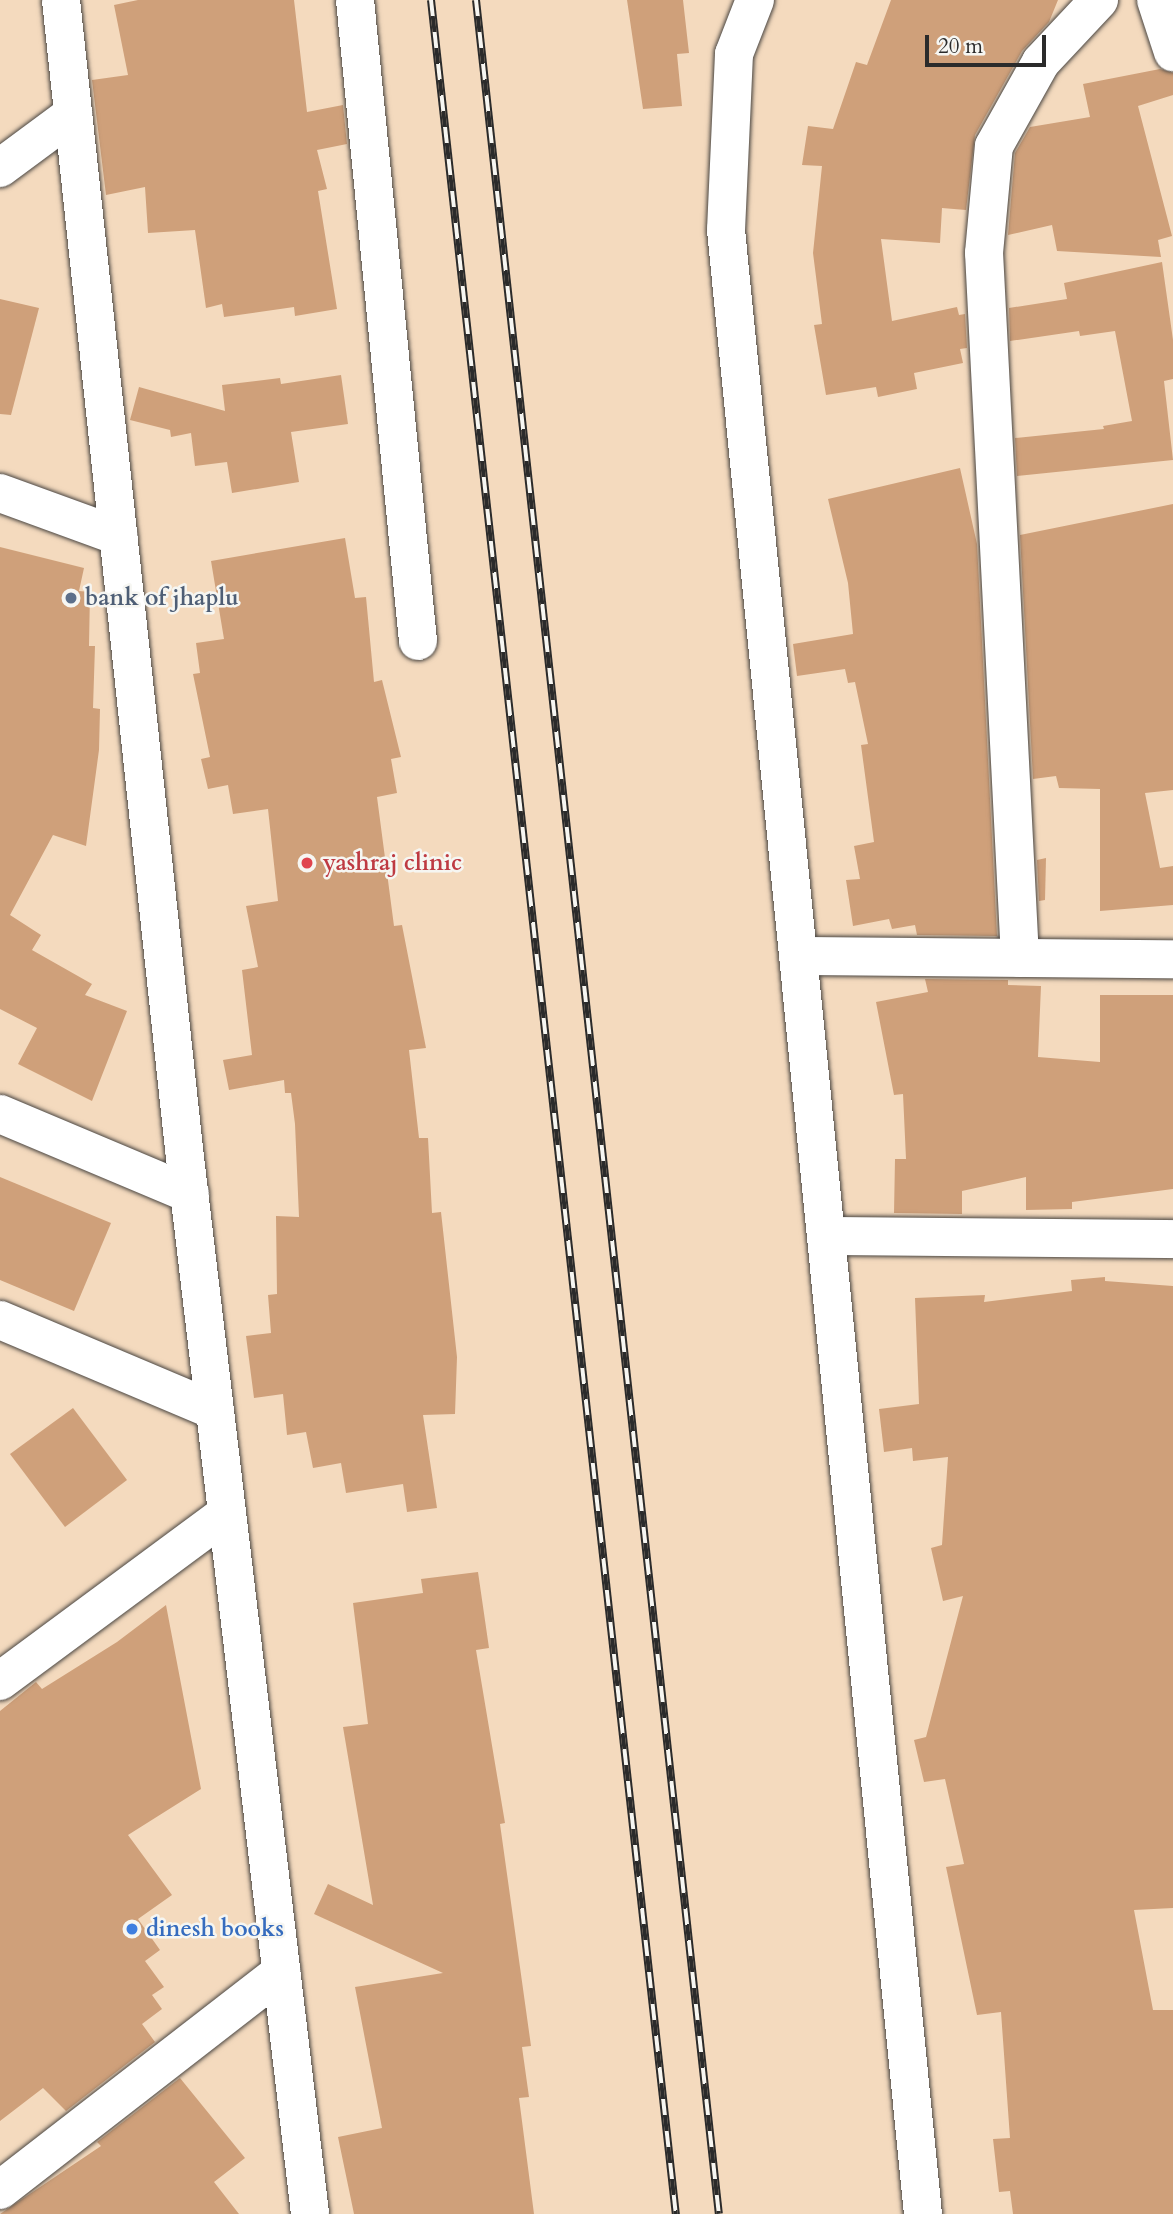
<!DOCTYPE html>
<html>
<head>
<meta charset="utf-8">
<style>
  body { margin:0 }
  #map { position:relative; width:1173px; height:2214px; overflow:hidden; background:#f4dabe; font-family:Cardo,serif }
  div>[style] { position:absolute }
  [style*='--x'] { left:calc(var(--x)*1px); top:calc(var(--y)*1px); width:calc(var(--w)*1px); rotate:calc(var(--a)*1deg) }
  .building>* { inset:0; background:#cfa07a }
  .roads { filter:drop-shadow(0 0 2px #494541) drop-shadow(0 0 2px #494541) }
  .minor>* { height:38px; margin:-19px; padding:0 19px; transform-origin:19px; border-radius:19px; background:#fff }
  .tertiary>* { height:38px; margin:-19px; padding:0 19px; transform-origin:19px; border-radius:19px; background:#fff }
  .rail>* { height:8px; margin-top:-4px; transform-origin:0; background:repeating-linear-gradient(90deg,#f6f6f2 0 16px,#2b2b2b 0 32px); box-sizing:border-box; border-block:2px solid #2b2b2b }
  .dots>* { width:19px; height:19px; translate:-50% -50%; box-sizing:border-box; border:4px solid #f6f6f2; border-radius:50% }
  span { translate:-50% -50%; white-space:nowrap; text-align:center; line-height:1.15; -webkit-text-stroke:5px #f6f6f2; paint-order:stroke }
  .service-label { font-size:23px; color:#4e5e75; font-weight:700 }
  .left { translate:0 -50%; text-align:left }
  .health-label { font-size:23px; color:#be3a42; font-weight:700 }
  .shop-label { font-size:23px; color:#366cbe; font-weight:700 }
  .scale { position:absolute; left:925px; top:35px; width:121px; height:32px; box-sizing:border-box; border:4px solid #2b2b2b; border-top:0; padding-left:9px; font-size:21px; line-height:24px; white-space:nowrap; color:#2b2b2b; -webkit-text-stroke:5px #f6f6f2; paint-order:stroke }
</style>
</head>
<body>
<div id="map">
  <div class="building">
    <div style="clip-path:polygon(138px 0,294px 0,307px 112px,343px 105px,347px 144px,317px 150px,327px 189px,318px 191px,337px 309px,295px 316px,294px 307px,224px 317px,222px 304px,206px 308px,195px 230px,148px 233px,145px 187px,106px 195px,92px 80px,128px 75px,114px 5px)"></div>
    <div style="clip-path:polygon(627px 0,683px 0,689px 53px,677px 54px,682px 106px,643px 109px)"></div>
    <div style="clip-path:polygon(891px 0,1058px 0,1049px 22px,1022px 51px,975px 135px,966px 210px,942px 208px,940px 243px,881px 239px,892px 321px,957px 307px,959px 315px,965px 314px,967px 348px,960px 349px,963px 363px,914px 373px,917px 389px,878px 397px,876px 387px,826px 395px,814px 325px,822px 324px,813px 253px,822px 166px,802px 165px,808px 126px,833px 129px,856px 62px,867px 65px)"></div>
    <div style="clip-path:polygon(1160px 69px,1173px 73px,1173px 95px,1138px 106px,1172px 236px,1158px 240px,1161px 257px,1057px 251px,1052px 225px,1008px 235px,1015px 153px,1030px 127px,1090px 117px,1083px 84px)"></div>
    <div style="clip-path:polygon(1162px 262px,1173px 340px,1173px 379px,1164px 381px,1173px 460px,1017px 476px,1015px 438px,1104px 429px,1103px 426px,1132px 421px,1115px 331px,1080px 336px,1079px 331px,1010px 341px,1009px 308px,1067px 299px,1064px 283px)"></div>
    <div style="clip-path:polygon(0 299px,39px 308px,11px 415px,0 414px)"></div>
    <div style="clip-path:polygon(341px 375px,348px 424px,291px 432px,299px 482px,232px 493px,227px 462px,195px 466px,191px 433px,171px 437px,170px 430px,130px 420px,139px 387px,225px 411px,222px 385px,280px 378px,281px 384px)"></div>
    <div style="clip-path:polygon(960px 468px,977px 544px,997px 936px,917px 935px,915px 925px,892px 929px,889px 919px,853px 926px,846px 880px,860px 879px,854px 846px,874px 842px,861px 745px,868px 744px,855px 682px,848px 683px,845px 669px,797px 676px,793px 644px,853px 634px,848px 583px,828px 499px)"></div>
    <div style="clip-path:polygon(1173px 504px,1173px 790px,1145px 793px,1160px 868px,1173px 866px,1173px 905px,1100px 911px,1100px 789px,1059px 788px,1056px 776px,1033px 779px,1020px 535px)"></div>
    <div style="clip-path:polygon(345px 538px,355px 598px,366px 597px,374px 682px,382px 680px,401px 757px,391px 759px,397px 793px,377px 797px,394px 926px,402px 925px,426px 1048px,409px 1050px,419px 1138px,428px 1138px,432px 1213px,441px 1212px,457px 1357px,455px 1414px,423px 1415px,437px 1508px,407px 1512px,403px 1484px,346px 1493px,341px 1463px,313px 1468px,306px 1432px,287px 1435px,283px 1394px,254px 1398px,246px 1336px,271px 1333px,268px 1295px,277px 1294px,276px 1216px,299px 1217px,295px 1124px,291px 1093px,285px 1093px,284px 1080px,229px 1090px,223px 1060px,252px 1055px,242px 970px,258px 967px,246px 906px,278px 901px,268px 809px,233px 814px,228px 785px,208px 789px,201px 759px,210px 757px,193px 674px,200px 673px,196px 643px,224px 639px,211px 561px)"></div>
    <div style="clip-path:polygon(0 547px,84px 568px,79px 591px,90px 592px,89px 646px,95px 646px,93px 708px,100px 709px,99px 750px,86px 846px,53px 835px,10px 915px,41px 935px,32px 950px,92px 984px,85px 995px,127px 1011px,92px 1101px,18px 1064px,37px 1028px,0 1009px)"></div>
    <div style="clip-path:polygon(1046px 858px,1045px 900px,1039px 901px,1037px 860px)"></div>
    <div style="clip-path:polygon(925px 979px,1008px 980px,1008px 985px,1041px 986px,1038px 1057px,1100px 1062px,1100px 995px,1173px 995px,1173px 1189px,1072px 1202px,1072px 1209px,1026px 1210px,1026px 1177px,962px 1191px,962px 1214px,894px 1213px,895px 1159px,906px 1159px,903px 1094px,894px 1095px,876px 1002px,928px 992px)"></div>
    <div style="clip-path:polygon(0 1177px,111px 1223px,74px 1311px,0 1280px)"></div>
    <div style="clip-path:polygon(1105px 1277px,1105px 1281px,1173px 1286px,1173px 1908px,1134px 1910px,1153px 2010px,1173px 2010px,1173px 2214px,1013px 2214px,1010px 2191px,999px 2192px,993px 2139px,1010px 2138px,1001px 2012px,977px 2015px,946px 1867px,964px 1864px,945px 1779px,924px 1782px,914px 1740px,926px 1737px,963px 1596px,943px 1601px,931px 1548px,942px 1545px,948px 1457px,913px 1461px,912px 1448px,884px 1452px,879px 1409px,919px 1404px,915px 1298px,985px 1295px,984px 1302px,1072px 1291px,1071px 1280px)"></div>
    <div style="clip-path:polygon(73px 1408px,127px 1480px,65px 1527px,10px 1454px)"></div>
    <div style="clip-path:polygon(478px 1572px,489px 1648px,476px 1650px,505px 1823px,500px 1824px,531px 2046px,522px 2047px,529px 2097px,519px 2098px,534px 2214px,354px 2214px,338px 2137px,382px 2128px,355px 1987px,443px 1973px,314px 1914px,328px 1884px,373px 1905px,343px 1727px,368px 1724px,353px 1603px,423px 1593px,421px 1579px)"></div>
    <div style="clip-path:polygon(166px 1605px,201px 1789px,128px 1835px,172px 1895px,138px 1919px,160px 1950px,145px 1961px,164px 1987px,152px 1995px,162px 2009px,142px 2024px,155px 2042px,66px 2111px,43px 2088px,0 2121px,0 1711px,36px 1682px,42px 1689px,117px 1642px)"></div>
    <div style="clip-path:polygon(180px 2078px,245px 2158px,214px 2182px,239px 2214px,0 2214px,101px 2146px,97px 2142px)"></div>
  </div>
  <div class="roads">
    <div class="minor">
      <div style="--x:355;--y:0;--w:644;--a:84.39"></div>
      <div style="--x:755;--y:0;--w:58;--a:111.3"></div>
      <div style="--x:734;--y:54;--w:176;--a:92.6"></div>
      <div style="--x:726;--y:230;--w:1994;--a:84.33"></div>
      <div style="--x:1156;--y:0;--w:55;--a:71.9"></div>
      <div style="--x:0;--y:168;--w:91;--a:-36.5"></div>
      <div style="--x:0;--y:493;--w:126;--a:20"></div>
      <div style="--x:798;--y:956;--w:375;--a:0.5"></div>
      <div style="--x:1020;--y:958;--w:706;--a:-92.92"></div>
      <div style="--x:984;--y:253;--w:107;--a:-84.7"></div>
      <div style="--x:994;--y:146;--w:96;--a:-60.8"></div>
      <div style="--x:1041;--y:62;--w:85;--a:-46.9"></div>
      <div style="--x:0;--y:1114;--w:206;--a:22.8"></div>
      <div style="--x:826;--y:1236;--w:347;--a:0.5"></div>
      <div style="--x:0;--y:1320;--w:233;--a:22.9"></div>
      <div style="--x:0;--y:1681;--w:282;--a:-36.5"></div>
      <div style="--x:0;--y:2190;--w:356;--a:-37.8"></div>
    </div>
    <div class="tertiary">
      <div style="--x:61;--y:0;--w:1156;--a:83.89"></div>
      <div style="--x:184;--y:1149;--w:1072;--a:83.25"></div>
    </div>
  </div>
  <div class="rail">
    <div style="--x:431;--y:0;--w:2228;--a:83.69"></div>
    <div style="--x:476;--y:0;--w:2227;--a:83.74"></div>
  </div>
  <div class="dots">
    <div style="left:71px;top:598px;background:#5c6f8a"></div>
    <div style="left:307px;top:863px;background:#e0444e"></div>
    <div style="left:132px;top:1929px;background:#3f7fe0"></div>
  </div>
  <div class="service-label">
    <span class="left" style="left:85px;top:598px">bank of jhaplu</span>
  </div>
  <div class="health-label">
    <span class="left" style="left:323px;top:863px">yashraj clinic</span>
  </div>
  <div class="shop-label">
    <span class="left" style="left:146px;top:1929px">dinesh books</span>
  </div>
  <div class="scale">20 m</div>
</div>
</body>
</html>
